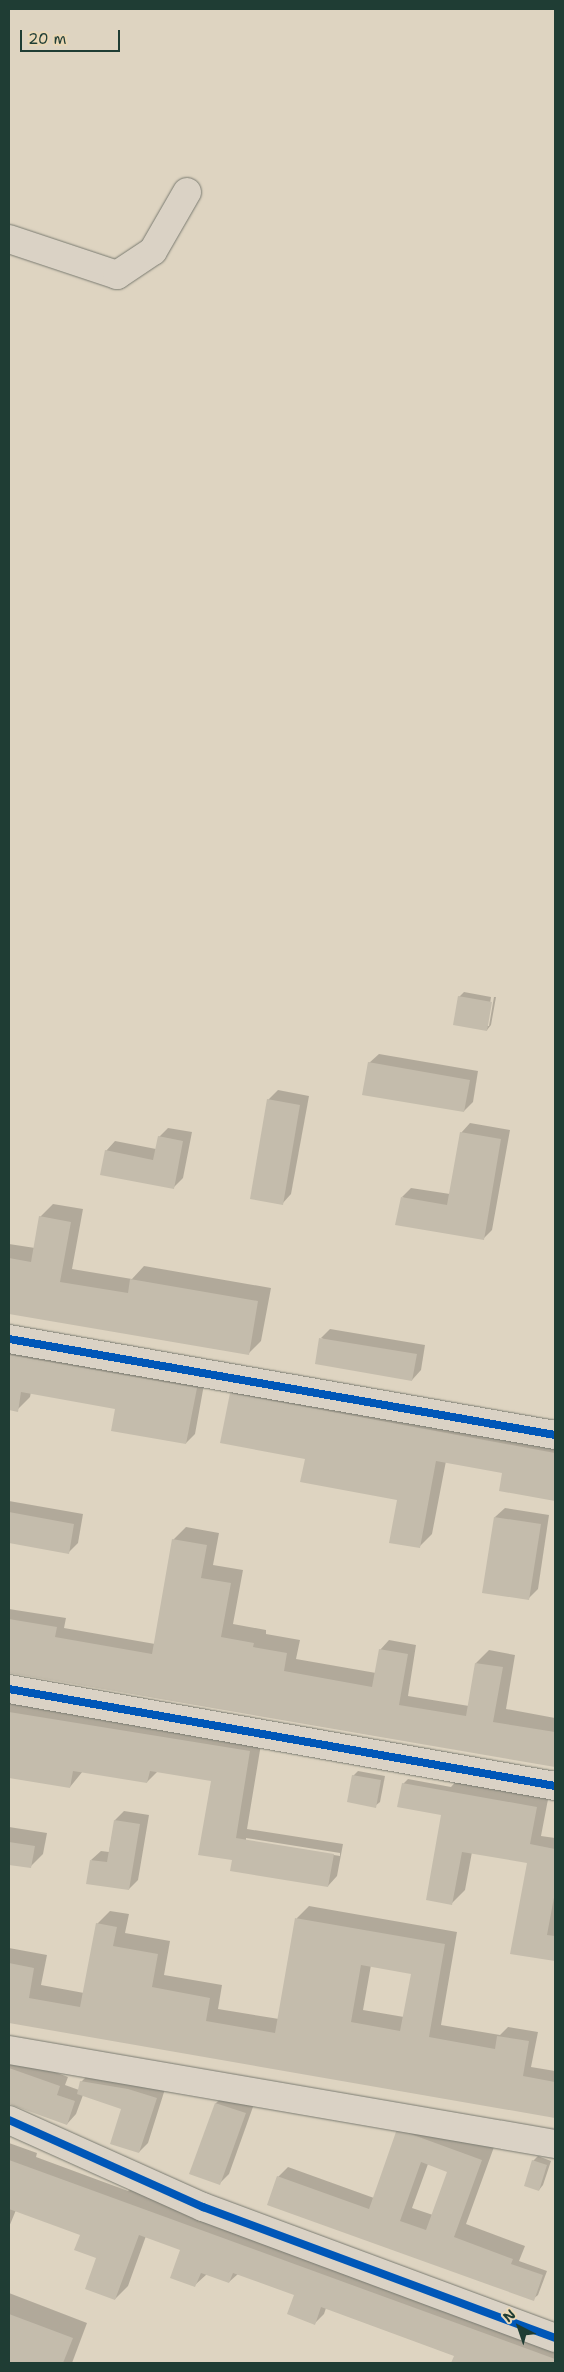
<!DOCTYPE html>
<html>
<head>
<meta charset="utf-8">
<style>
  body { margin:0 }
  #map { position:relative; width:564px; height:2372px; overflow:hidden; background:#ded4c1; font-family:"Shantell Sans",sans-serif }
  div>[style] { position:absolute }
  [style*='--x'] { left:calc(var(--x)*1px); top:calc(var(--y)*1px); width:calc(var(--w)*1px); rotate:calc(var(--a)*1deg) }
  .shadow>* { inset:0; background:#0003 }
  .building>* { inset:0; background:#c4bcac }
  .roads { filter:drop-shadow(0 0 1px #7a7b71) drop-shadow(0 0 1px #7a7b71) }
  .minor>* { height:28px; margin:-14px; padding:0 14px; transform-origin:14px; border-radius:14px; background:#dad2c5 }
  .cycleway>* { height:8px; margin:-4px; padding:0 4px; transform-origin:4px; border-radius:4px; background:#0057b8 }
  span { translate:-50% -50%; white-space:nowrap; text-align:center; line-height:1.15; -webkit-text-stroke:4px #ead7b5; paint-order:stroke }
  .frame { position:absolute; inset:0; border:10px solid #1f3d34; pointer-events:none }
  .north { position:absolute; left:494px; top:2302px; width:50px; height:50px; -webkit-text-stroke:4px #ead7b5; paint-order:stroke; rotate:319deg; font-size:14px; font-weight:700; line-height:20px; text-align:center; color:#1f3d34 }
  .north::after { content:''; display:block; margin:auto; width:18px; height:22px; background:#1f3d34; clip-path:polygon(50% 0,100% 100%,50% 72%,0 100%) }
  .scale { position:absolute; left:20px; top:30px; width:100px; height:22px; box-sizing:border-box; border:2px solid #1f3d34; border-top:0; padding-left:6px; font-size:15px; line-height:18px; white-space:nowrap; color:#1f3d34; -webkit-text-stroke:4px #ead7b5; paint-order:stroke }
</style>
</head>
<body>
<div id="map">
  <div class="shadow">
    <div style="clip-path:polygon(464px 992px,491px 997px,487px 1026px,489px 1026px,494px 997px,496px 997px,491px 1025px,487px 1030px,459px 997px)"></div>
    <div style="clip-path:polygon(379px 1054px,478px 1071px,473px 1102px,464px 1111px,369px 1063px)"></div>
    <div style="clip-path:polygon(278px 1090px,309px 1096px,291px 1194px,282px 1204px,268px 1100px)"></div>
    <div style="clip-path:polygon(470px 1123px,510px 1130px,492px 1230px,483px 1239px,402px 1197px,411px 1188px,450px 1194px,461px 1133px)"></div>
    <div style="clip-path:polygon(168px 1128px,192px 1132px,183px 1178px,173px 1188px,106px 1151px,115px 1141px,156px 1149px,159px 1137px)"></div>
    <div style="clip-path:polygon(53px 1204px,83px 1209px,72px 1269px,132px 1279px,144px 1266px,271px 1288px,261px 1341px,248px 1354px,9px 1313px,9px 1244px,35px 1248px,40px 1217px)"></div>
    <div style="clip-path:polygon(330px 1329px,425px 1345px,421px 1370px,412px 1380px,321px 1338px)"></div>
    <div style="clip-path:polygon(9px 1340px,205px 1379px,195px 1434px,186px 1443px,116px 1408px,31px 1392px,30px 1397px,17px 1410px,9px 1409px)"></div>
    <div style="clip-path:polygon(240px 1384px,555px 1443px,555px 1500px,500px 1490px,503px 1472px,446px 1461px,432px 1534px,419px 1547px,399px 1499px,306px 1458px,231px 1394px)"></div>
    <div style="clip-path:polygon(9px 1501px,83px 1514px,78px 1543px,68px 1553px,9px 1542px)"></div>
    <div style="clip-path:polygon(505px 1508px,549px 1515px,538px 1589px,528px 1599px,495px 1517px)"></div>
    <div style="clip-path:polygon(186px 1527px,219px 1533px,213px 1565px,243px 1570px,233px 1624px,266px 1630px,266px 1634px,300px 1640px,296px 1659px,376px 1673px,380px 1650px,389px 1640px,416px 1645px,408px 1696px,469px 1706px,476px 1663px,489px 1650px,515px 1655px,506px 1709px,555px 1718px,555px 1766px,9px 1671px,9px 1609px,66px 1618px,64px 1628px,155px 1644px,173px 1540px)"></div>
    <div style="clip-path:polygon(evenodd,9px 1697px,262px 1738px,247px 1829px,343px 1844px,337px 1876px,328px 1886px,233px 1859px,212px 1780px,158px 1771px,147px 1782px,83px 1771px,70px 1787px,9px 1777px,9px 1697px,246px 1838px,340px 1853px,340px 1856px,246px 1841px,246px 1838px)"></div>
    <div style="clip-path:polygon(358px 1771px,385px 1776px,380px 1802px,375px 1806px,353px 1776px)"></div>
    <div style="clip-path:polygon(459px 1778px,549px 1794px,541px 1836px,555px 1838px,555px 1960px,512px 1952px,529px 1859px,472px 1852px,465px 1890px,452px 1903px,443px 1811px,403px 1784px,408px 1779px,451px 1787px)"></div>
    <div style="clip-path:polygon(124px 1811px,149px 1815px,138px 1880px,129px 1889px,91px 1860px,101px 1851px,109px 1852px,115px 1820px)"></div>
    <div style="clip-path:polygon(9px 1827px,47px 1833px,43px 1854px,30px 1867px,9px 1864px)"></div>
    <div style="clip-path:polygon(evenodd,309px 1906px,457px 1932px,441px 2025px,500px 2035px,508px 2027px,538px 2032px,531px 2067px,555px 2071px,555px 2117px,9px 2021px,9px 1948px,47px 1955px,41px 1985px,84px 1993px,97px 1924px,110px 1911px,129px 1914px,125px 1933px,170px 1941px,164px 1975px,222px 1985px,218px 2009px,279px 2019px,297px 1918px,309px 1906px,371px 1965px,412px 1973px,404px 2017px,363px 2010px,371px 1965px)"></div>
    <div style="clip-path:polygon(17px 2058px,68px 2077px,65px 2085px,79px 2090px,81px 2082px,86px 2077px,165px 2089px,148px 2143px,139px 2152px,125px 2104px,83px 2095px,76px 2114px,67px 2124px,9px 2103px,9px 2065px)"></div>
    <div style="clip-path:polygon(226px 2094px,254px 2104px,229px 2174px,220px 2183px,191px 2173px,216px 2103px)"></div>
    <div style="clip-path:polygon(evenodd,399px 2130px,494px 2147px,466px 2224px,525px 2246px,519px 2261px,547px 2271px,538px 2295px,533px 2299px,278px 2177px,288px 2167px,374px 2198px,399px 2130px,428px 2164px,449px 2171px,433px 2215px,412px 2208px,428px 2164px)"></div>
    <div style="clip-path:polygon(9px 2143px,37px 2153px,36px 2157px,128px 2191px,132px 2188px,555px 2342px,555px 2363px,453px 2363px,456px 2356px,326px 2308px,324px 2314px,315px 2323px,295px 2294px,238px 2274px,229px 2282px,207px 2274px,195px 2285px,182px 2250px,146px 2236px,128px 2286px,115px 2299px,100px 2253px,81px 2234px,16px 2210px,9px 2227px)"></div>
    <div style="clip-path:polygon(538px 2156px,551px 2161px,543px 2185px,539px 2190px,533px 2161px)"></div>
    <div style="clip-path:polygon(9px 2293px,87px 2323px,72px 2363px,9px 2363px)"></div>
  </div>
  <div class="building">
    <div style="clip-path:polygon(458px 996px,492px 1002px,487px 1031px,453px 1025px)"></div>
    <div style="clip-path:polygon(368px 1062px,470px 1080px,464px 1112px,362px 1095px)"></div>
    <div style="clip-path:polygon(267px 1099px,300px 1105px,283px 1205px,250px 1199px)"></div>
    <div style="clip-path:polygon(460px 1132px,501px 1139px,484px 1240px,395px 1225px,401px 1197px,447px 1205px)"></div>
    <div style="clip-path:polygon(158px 1136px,183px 1141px,174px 1189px,100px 1175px,105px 1150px,153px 1160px)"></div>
    <div style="clip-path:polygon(39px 1216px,71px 1222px,60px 1282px,128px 1293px,130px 1279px,258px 1301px,249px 1355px,9px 1314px,9px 1258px,31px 1262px)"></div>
    <div style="clip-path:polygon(319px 1338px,417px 1354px,412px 1381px,315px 1364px)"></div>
    <div style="clip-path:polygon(9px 1355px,197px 1388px,186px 1444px,111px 1431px,115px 1409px,21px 1392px,18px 1412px,9px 1410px)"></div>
    <div style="clip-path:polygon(230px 1393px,555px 1453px,555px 1501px,499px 1491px,502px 1473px,436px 1461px,420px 1548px,389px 1543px,397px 1500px,300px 1482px,305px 1459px,220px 1443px)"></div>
    <div style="clip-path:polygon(9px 1512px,74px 1524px,69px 1554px,9px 1543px)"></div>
    <div style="clip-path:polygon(494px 1517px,541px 1524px,529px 1600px,482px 1593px)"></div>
    <div style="clip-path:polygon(172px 1539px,207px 1545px,201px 1578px,231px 1583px,221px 1637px,254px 1643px,253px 1647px,287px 1653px,284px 1671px,372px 1687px,379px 1649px,408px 1654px,399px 1705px,466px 1716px,475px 1663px,503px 1667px,493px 1722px,555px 1732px,555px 1767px,9px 1673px,9px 1619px,57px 1627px,55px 1637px,152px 1654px)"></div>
    <div style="clip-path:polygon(9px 1712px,250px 1751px,236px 1838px,334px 1854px,328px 1887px,230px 1871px,232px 1860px,198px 1855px,211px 1781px,150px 1771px,147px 1783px,73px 1771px,70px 1788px,9px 1778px)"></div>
    <div style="clip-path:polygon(352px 1775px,381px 1780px,376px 1808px,347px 1802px)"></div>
    <div style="clip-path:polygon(402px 1783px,537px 1807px,530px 1844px,555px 1849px,555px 1892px,547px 1935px,555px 1936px,555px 1961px,510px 1954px,527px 1863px,462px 1852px,452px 1905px,426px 1900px,441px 1815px,397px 1807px)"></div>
    <div style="clip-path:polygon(114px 1820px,140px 1824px,129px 1890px,86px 1884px,90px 1860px,107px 1862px)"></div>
    <div style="clip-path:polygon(9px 1842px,35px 1846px,31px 1868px,9px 1865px)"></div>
    <div style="clip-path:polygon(evenodd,295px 1918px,445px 1944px,429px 2037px,495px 2049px,497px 2036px,529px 2041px,523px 2076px,555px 2082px,555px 2118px,9px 2023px,9px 1963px,34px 1968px,29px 1998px,80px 2007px,96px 1923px,117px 1927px,113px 1946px,158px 1954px,152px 1987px,210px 1998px,206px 2021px,275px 2033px,295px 1918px,361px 1965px,411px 1974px,400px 2031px,351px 2022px,361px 1965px)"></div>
    <div style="clip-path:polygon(9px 2068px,60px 2086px,57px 2095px,75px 2101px,67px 2125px,9px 2104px)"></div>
    <div style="clip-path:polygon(80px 2081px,128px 2089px,157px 2098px,139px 2153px,110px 2144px,121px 2109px,77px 2094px)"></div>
    <div style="clip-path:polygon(215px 2103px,246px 2113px,220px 2185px,189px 2174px)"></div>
    <div style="clip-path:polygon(evenodd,397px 2129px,482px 2160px,454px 2237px,513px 2259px,511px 2264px,543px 2275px,534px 2301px,267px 2205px,277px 2176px,369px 2209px,397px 2129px,421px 2162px,447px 2172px,426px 2230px,400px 2221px,421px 2162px)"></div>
    <div style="clip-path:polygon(9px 2160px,555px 2359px,555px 2363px,451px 2363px,454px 2356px,321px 2307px,315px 2325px,287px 2314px,294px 2295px,233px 2273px,229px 2283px,201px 2273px,195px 2287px,170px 2278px,180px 2250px,139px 2235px,115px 2300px,85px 2289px,96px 2258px,74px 2250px,80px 2235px,9px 2209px)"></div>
    <div style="clip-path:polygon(532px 2160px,547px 2165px,539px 2191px,524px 2186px)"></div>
    <div style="clip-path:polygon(9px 2314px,73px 2338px,63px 2363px,9px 2363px)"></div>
  </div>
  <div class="roads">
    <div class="minor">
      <div style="--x:9;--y:239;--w:114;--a:18.4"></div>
      <div style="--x:117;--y:275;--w:43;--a:-33.7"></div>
      <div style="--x:153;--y:251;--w:68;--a:-60"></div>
      <div style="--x:9;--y:1339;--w:554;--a:9.97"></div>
      <div style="--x:9;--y:1689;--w:555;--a:10.07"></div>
      <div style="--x:9;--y:2050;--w:554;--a:9.77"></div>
      <div style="--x:9;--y:2120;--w:213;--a:24.2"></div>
      <div style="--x:203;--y:2207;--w:376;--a:20.4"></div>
    </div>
  </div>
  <div class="cycleway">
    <div style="--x:9;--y:1339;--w:554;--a:9.97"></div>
    <div style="--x:9;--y:1689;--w:555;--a:10.07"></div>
    <div style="--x:9;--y:2120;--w:213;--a:24.2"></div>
    <div style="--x:203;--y:2207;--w:376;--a:20.4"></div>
  </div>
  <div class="frame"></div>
  <div class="north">N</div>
  <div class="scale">20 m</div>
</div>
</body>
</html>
